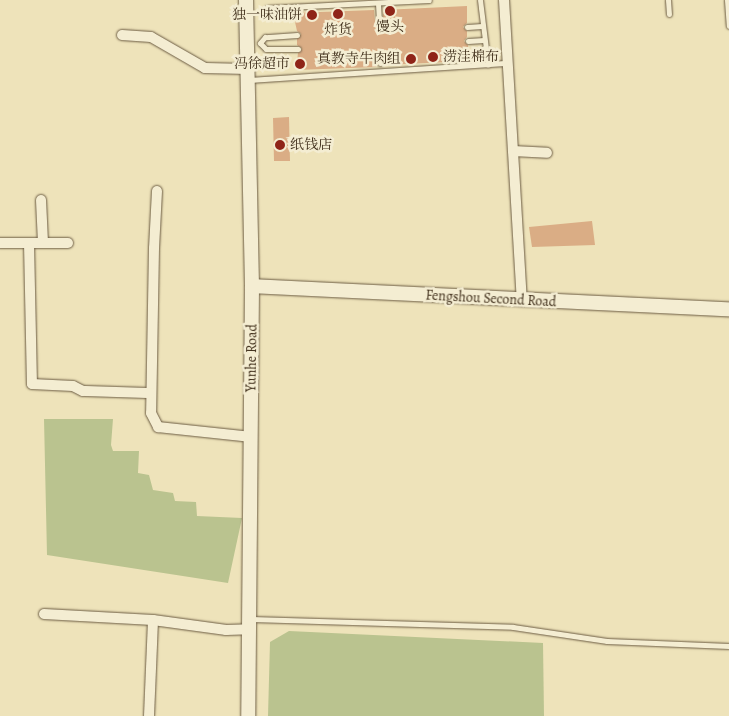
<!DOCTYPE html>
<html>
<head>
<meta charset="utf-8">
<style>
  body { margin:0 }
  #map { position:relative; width:729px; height:716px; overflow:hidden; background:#eee3ba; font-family:Alegreya,"Noto Serif SC",serif }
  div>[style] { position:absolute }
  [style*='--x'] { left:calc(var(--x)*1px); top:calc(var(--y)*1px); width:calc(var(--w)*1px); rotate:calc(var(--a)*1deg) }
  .green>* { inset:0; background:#bac38f }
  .building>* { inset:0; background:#daad85 }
  .roads { filter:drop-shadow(0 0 1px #6c5c43) drop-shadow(0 0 1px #6c5c43) }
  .lane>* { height:5px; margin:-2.5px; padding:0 2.5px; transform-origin:2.5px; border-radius:2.5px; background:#f4edd2 }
  .street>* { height:10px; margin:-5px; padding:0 5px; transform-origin:5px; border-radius:5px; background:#f4edd2 }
  .secondary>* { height:14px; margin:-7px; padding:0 7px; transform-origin:7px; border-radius:7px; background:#f4edd2 }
  .dots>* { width:14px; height:14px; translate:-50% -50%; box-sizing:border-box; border:2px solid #f4edd2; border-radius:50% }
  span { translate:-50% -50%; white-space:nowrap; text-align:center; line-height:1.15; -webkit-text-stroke:5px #f4edd2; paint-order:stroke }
  .poi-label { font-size:14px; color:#402f1b }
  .right { translate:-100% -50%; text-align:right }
  .left { translate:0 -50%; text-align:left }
  .street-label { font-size:14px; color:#402f1b }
</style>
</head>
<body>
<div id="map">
  <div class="green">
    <div style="clip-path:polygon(44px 419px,113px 419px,111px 445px,113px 451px,139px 451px,138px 473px,149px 475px,153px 490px,173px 493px,175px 501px,196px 502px,197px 516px,242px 518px,228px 583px,47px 555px)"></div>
    <div style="clip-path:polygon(289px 631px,543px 643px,544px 716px,268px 716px,270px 642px)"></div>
  </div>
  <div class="building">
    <div style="clip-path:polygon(467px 6px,467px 23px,463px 27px,467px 31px,467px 37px,464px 41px,468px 45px,469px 61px,384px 65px,384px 54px,380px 52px,376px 56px,376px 67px,296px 70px,298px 53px,302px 49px,297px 45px,297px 39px,301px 34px,297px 31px,293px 13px,374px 10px,375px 21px,379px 24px,383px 22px,383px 10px)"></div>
    <div style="clip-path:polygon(289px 117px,290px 161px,274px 161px,273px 118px)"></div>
    <div style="clip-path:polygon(592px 221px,595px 245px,532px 247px,529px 227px)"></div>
  </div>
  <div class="roads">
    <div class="lane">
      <div style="--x:480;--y:0;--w:65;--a:83"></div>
      <div style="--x:668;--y:0;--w:14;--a:86"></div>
      <div style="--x:727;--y:0;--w:26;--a:86"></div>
      <div style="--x:378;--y:3;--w:17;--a:87"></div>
      <div style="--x:267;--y:8;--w:162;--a:-2.8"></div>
      <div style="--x:467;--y:27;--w:15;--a:-4"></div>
      <div style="--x:297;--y:35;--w:32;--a:176"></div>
      <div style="--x:265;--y:37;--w:8;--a:130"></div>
      <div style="--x:260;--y:43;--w:8;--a:45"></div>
      <div style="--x:266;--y:49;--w:32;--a:0"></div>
      <div style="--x:468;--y:41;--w:16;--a:-4"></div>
      <div style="--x:380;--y:56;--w:7;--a:90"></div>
      <div style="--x:249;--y:80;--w:260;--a:-3.8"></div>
      <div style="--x:251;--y:619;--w:262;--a:1.7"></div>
      <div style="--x:513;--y:627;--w:95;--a:8.5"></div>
      <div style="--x:607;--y:641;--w:122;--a:2.3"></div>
    </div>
    <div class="street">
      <div style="--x:504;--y:0;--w:301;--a:86.6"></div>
      <div style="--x:122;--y:35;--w:29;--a:4"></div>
      <div style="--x:151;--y:37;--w:62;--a:29.9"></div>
      <div style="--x:205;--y:68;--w:43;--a:1.3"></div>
      <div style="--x:513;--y:151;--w:34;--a:3"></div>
      <div style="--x:157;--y:191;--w:57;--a:93"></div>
      <div style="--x:154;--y:248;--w:165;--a:91"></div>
      <div style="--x:151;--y:413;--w:16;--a:63"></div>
      <div style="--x:158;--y:427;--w:94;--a:6.1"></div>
      <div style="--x:41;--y:200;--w:43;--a:87.3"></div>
      <div style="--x:0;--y:243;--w:68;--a:0"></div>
      <div style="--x:29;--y:243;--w:141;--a:88.8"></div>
      <div style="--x:32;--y:384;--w:41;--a:2.8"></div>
      <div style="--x:73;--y:386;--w:11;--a:27"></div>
      <div style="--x:83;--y:391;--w:67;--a:1.7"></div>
      <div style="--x:44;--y:614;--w:109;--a:3.2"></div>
      <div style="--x:153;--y:620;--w:74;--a:7.8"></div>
      <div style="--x:226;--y:630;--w:23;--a:-2"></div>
      <div style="--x:149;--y:716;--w:96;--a:-87.6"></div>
    </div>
    <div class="secondary">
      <div style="--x:246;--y:0;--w:286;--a:88.8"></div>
      <div style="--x:252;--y:286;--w:430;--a:90.5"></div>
      <div style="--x:252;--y:286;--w:478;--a:2.8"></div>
    </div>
  </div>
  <div class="dots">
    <div style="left:390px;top:11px;background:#8f2418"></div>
    <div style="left:338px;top:14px;background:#8f2418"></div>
    <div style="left:312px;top:15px;background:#8f2418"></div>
    <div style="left:433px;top:57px;background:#8f2418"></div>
    <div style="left:411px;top:59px;background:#8f2418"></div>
    <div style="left:300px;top:64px;background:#8f2418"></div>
    <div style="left:280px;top:145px;background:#8f2418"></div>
  </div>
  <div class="poi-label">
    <span class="right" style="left:302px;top:15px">独一味油饼</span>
    <span style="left:390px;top:27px">馒头</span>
    <span style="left:338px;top:30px">炸货</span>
    <span class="left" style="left:443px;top:57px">涝洼棉布</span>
    <span class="right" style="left:401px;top:59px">真教寺牛肉组</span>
    <span class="right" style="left:290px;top:64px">冯徐超市</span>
    <span class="left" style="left:290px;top:145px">纸钱店</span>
  </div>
  <div class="street-label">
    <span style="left:491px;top:299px;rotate:3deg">Fengshou Second Road</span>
    <span style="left:252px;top:358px;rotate:-89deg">Yunhe Road</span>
  </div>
</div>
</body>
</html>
